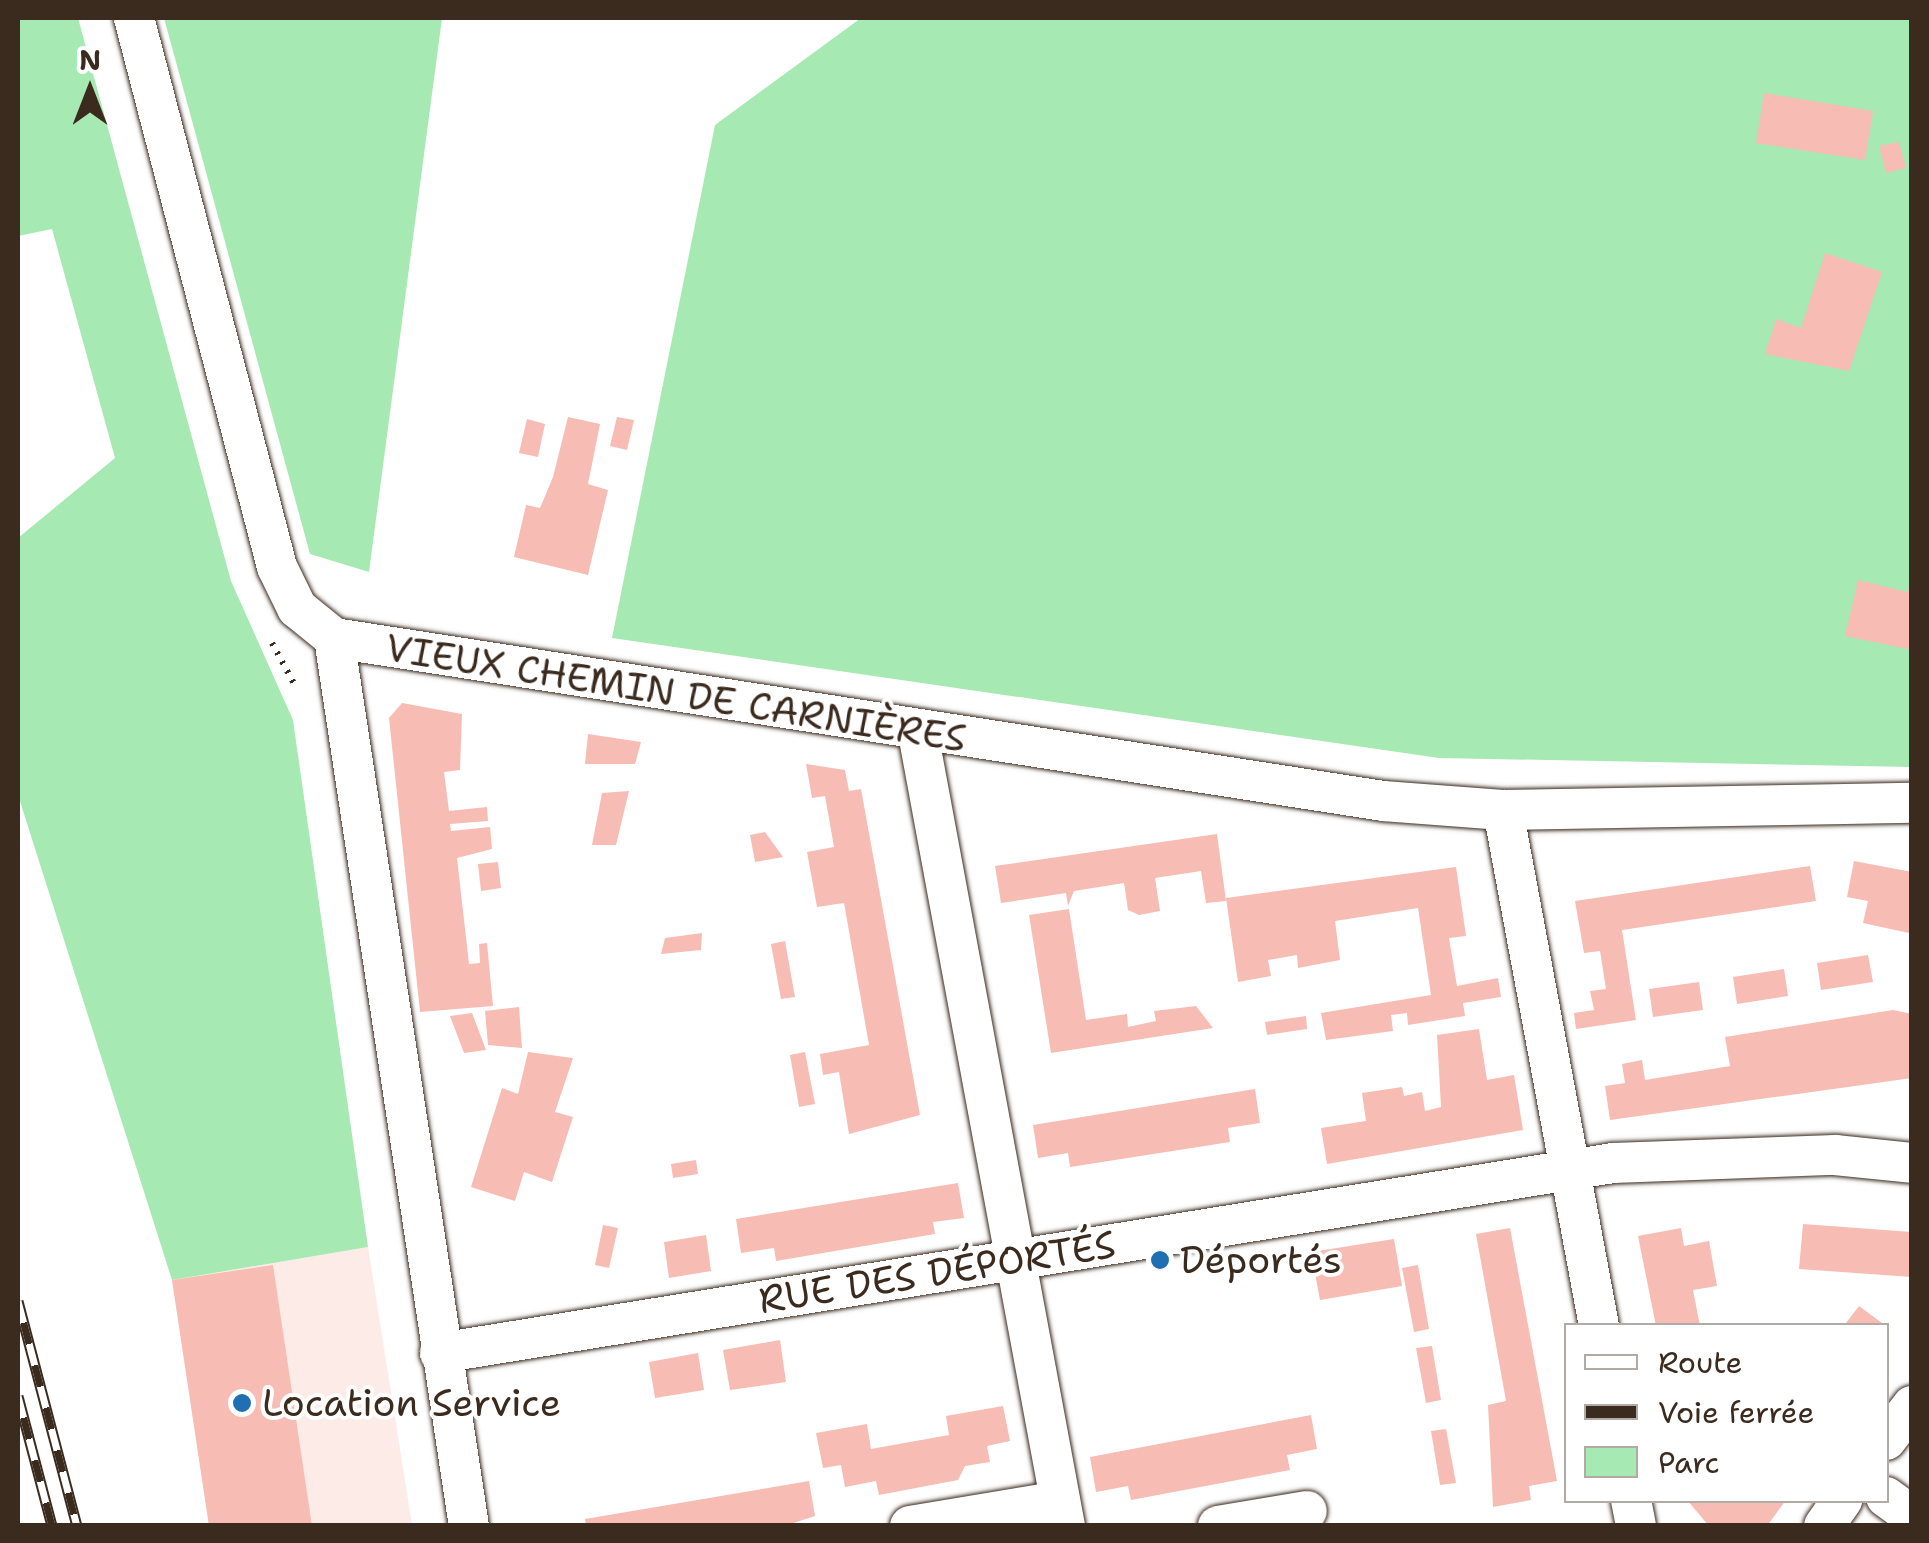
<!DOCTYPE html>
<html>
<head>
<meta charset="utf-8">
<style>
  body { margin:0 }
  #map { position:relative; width:1929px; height:1543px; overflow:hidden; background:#fff; font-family:"Shantell Sans",sans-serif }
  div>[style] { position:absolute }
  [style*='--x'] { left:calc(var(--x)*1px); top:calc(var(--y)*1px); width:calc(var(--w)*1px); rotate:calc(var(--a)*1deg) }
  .built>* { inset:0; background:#fdebe8 }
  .green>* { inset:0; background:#a7e9b3 }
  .building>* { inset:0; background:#f7bcb4 }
  .path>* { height:6px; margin-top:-3px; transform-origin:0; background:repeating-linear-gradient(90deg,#3b2a1e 0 2.5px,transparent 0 10.5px) }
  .roads { filter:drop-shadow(0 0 2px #3b2a1e) drop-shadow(0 0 2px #3b2a1e) }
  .minor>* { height:40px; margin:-20px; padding:0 20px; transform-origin:20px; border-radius:20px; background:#fff }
  .rail>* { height:11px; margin-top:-5.5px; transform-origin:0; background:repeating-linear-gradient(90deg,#fff 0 22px,#3b2a1e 0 44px); box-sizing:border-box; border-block:2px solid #3b2a1e }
  .dots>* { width:28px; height:28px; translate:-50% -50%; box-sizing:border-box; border:5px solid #fff; border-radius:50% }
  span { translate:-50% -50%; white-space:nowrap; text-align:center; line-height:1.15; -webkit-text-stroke:8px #fff; paint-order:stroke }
  .street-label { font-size:38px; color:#3b2a1e }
  .poi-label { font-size:38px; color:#3b2a1e }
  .left { translate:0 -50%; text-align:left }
  .frame { position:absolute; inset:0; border:20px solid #3b2a1e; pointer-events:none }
  .legend { position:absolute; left:1564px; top:1323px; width:325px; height:180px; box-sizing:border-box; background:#fff; border:2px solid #b1aaa5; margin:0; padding:12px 18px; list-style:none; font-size:30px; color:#3b2a1e }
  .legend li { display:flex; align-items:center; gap:20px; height:50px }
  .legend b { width:50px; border:2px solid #b1aaa5 }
  .north { position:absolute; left:40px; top:40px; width:100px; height:100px; -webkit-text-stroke:8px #fff; paint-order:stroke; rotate:0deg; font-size:28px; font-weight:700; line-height:40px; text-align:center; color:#3b2a1e }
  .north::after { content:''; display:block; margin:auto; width:35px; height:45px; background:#3b2a1e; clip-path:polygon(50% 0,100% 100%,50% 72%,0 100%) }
</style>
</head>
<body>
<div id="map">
  <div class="built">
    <div style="clip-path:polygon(368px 1247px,412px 1525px,209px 1525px,172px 1280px)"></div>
  </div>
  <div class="green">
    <div style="clip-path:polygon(18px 18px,78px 18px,231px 581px,293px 720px,368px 1247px,172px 1280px,18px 795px,18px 538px,115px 458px,52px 229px,18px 236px)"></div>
    <div style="clip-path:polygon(164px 18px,442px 18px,369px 572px,310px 554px)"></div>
    <div style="clip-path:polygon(861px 18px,1911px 18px,1911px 767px,1439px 758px,612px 638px,715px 125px)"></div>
  </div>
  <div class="building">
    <div style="clip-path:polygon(1764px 93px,1873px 111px,1865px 160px,1756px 143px)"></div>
    <div style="clip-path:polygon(1899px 142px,1906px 168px,1886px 173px,1879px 146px)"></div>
    <div style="clip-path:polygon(1825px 253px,1882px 272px,1849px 371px,1765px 354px,1776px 319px,1801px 328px)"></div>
    <div style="clip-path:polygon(568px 417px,600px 424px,588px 484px,608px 490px,588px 575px,514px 557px,526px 505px,540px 508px,553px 477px)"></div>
    <div style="clip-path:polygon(617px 417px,634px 420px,627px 450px,610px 446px)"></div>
    <div style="clip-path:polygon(527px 419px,545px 424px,538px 457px,519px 453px)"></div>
    <div style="clip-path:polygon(1858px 580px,1907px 592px,1912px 580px,1912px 650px,1845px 636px)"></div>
    <div style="clip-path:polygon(402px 703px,462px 714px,460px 770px,444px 772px,449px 811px,487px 807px,488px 821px,450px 824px,451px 831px,490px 827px,492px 849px,457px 858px,469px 964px,480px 963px,479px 944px,487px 943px,493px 1006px,420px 1012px,389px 718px)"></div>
    <div style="clip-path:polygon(588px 734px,641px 742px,635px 764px,585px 764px)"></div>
    <div style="clip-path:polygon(806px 764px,845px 770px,849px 791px,861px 789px,920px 1115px,849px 1134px,839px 1072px,823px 1075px,820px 1054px,869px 1045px,844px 903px,817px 907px,807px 852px,834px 847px,825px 796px,812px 798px)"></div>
    <div style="clip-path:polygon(629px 791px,616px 845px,592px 845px,602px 793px)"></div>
    <div style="clip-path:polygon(765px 832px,783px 857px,755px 862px,750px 835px)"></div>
    <div style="clip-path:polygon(1217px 834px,1226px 901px,1206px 903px,1201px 871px,1155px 878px,1160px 911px,1139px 915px,1128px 910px,1124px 883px,1074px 891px,1068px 906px,1066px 893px,1001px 903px,995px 866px)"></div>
    <div style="clip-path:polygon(1854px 861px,1912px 872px,1909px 933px,1863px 923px,1868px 901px,1847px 897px)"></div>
    <div style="clip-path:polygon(498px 862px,501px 888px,481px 891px,478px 864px)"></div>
    <div style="clip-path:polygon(1810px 866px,1816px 901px,1622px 930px,1636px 1020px,1576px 1029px,1574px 1013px,1594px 1010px,1590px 991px,1606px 989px,1600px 951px,1584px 953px,1575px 901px)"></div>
    <div style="clip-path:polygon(1456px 867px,1466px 936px,1449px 938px,1457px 986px,1498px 978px,1501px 997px,1463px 1003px,1465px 1016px,1408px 1025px,1407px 1013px,1391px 1015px,1393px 1031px,1326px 1040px,1321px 1013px,1431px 995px,1418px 908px,1335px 921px,1340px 960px,1298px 968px,1297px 955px,1268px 960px,1271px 976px,1238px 982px,1226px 898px)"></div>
    <div style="clip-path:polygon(1069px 909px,1086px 1020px,1127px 1014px,1128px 1027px,1156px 1021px,1154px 1011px,1196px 1006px,1213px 1028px,1051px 1053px,1029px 915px)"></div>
    <div style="clip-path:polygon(702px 933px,701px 950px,661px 954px,665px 938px)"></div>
    <div style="clip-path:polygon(785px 941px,795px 997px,781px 999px,771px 944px)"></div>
    <div style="clip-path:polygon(1868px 955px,1873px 982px,1821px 990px,1817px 963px)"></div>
    <div style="clip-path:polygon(1784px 969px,1788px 996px,1737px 1004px,1733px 977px)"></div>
    <div style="clip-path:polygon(1699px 982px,1703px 1010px,1653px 1017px,1649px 989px)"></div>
    <div style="clip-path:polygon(519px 1007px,522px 1048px,488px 1045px,485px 1011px)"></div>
    <div style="clip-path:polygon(1893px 1010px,1912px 1014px,1912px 1078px,1610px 1120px,1605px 1086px,1625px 1083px,1622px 1064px,1642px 1060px,1645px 1080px,1730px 1066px,1725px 1037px)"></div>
    <div style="clip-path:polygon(472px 1013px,486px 1050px,464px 1053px,450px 1016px)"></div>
    <div style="clip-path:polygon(1306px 1016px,1307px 1029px,1267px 1035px,1265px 1022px)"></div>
    <div style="clip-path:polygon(1479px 1029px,1487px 1080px,1514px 1075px,1523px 1130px,1327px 1164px,1321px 1128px,1366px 1121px,1362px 1093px,1402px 1087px,1404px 1096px,1422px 1092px,1425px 1111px,1441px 1107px,1437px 1035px)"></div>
    <div style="clip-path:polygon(528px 1052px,573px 1058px,555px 1112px,573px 1117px,552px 1182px,524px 1172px,515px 1201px,471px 1187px,502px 1088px,518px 1094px)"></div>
    <div style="clip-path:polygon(805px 1052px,815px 1104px,799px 1107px,790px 1055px)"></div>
    <div style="clip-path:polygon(1255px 1089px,1260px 1123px,1228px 1128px,1230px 1142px,1070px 1167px,1068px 1153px,1038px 1158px,1033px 1125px)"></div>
    <div style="clip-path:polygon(696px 1160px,698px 1174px,673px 1178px,671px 1164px)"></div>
    <div style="clip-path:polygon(958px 1183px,964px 1218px,933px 1222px,935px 1234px,776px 1261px,774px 1248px,741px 1253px,736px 1219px)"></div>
    <div style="clip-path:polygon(1803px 1224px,1912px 1232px,1912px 1277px,1799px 1269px)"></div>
    <div style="clip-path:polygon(603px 1225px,618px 1228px,609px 1268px,595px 1265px)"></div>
    <div style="clip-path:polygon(1510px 1228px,1557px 1481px,1529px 1486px,1531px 1500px,1493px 1507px,1488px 1405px,1506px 1401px,1476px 1234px)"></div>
    <div style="clip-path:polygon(1681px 1228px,1684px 1246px,1709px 1241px,1717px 1286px,1693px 1290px,1700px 1326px,1656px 1326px,1638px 1236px)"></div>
    <div style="clip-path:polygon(706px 1235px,711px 1271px,669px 1278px,664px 1242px)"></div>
    <div style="clip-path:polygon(1394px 1239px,1402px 1286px,1320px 1300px,1311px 1252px)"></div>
    <div style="clip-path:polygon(273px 1265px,312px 1526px,209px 1526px,172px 1280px)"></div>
    <div style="clip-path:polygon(1418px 1265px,1429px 1329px,1414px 1332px,1402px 1268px)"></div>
    <div style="clip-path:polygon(1859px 1306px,1886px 1326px,1846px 1323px)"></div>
    <div style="clip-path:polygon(780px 1340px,786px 1382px,730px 1390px,723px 1350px)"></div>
    <div style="clip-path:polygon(1432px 1346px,1441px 1400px,1426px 1403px,1416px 1348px)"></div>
    <div style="clip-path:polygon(698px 1353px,704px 1390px,655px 1398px,649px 1362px)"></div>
    <div style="clip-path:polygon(1003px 1406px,1010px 1441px,987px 1446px,990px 1462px,965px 1466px,958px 1480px,879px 1495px,876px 1481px,845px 1487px,841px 1465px,823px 1468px,816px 1433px,867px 1424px,871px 1449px,949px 1435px,946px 1416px)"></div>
    <div style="clip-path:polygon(1311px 1415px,1317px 1449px,1287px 1455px,1290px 1470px,1131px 1500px,1128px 1486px,1096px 1492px,1090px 1457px)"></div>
    <div style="clip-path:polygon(1446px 1429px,1456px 1483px,1440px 1485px,1431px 1431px)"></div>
    <div style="clip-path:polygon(809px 1481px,815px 1516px,784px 1526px,586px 1526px,585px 1519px)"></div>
    <div style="clip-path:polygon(1687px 1500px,1725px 1503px,1786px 1500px,1767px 1526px,1709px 1526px)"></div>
  </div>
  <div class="path">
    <div style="--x:272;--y:643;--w:52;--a:61.5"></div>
  </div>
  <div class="roads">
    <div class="minor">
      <div style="--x:134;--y:18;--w:567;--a:75.4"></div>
      <div style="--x:277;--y:567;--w:46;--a:64"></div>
      <div style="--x:297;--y:608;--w:48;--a:39"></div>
      <div style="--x:334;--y:638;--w:1062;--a:8.83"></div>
      <div style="--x:1383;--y:801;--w:120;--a:4.3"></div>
      <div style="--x:1503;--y:810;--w:409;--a:-1"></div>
      <div style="--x:334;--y:638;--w:898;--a:81.36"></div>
      <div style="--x:918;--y:733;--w:807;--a:79.5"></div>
      <div style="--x:1503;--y:810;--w:525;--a:79.46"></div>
      <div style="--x:440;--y:1353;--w:1188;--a:-9.2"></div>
      <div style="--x:1613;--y:1163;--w:222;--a:-2.1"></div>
      <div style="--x:1835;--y:1155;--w:77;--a:5.9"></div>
      <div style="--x:1886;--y:1440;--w:43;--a:-52.6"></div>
      <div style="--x:1886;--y:1497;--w:32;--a:36"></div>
      <div style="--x:1631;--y:1500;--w:26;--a:79"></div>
      <div style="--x:910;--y:1526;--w:152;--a:-9.5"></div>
      <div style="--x:1218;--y:1526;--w:90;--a:-9.6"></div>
      <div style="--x:1824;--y:1526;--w:32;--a:-55"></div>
    </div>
  </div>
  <div class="rail">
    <div style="--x:18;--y:1301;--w:233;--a:75.3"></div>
    <div style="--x:18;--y:1396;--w:134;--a:75.3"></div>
  </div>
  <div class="dots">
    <div style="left:1160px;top:1260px;background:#1f6fb2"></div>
    <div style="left:242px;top:1403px;background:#1f6fb2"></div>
  </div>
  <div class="street-label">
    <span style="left:676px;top:693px;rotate:9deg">VIEUX CHEMIN DE CARNIÈRES</span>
    <span style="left:937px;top:1272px;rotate:-9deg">RUE DES DÉPORTÉS</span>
  </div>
  <div class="poi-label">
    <span class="left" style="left:1180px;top:1260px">Déportés</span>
    <span class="left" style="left:262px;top:1403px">Location Service</span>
  </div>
  <div class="frame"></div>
  <ul class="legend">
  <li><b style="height:12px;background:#fff"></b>Route</li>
  <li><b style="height:12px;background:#3b2a1e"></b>Voie ferrée</li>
  <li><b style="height:28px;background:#a7e9b3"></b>Parc</li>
  </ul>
  <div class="north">N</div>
</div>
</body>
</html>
